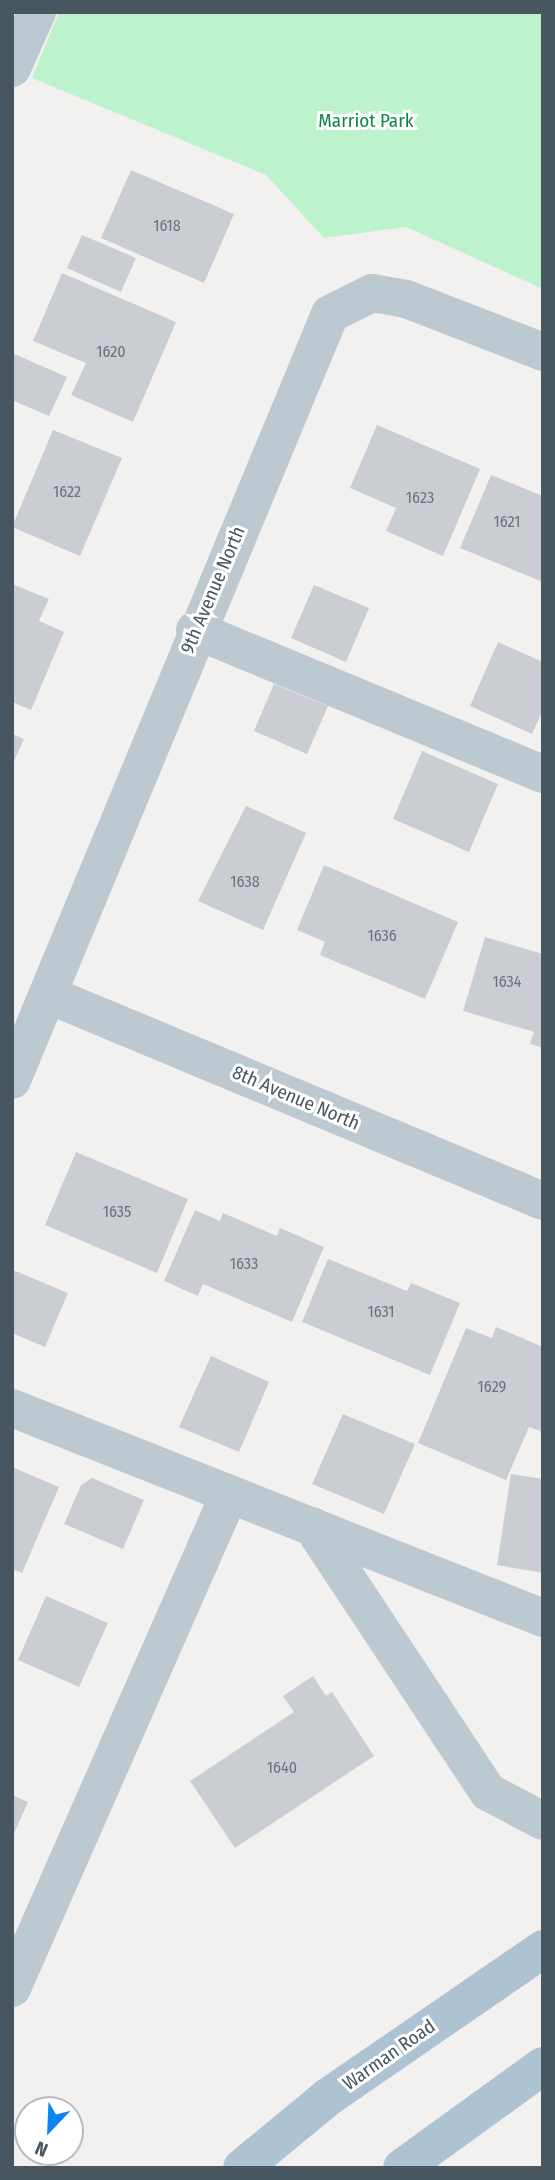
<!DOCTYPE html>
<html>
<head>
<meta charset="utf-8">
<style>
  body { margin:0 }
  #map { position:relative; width:555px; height:2180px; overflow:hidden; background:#f3f0f0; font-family:"Fira Sans Condensed",sans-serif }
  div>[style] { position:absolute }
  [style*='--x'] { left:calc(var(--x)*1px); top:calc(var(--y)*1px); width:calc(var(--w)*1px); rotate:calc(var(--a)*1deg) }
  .green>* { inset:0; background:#bcf3cd }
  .building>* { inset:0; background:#caced3 }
  .minor>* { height:38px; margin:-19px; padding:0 19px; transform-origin:19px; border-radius:19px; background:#bdc9d0 }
  .major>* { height:38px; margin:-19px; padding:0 19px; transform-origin:19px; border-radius:19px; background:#aec3d1 }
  span { translate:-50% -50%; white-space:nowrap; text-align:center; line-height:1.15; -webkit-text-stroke:6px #fff; paint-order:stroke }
  .number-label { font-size:16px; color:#68747c }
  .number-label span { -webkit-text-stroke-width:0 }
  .park-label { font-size:19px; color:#118742 }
  .street-label { font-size:19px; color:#47565f }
  .frame { position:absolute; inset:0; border:14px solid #47565f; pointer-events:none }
  .north { position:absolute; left:14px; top:2096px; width:70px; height:70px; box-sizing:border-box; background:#fff; border:2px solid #b5bbbf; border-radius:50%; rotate:203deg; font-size:19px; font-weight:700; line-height:28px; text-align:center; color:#47565f }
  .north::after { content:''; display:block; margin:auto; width:24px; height:32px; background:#0c84f1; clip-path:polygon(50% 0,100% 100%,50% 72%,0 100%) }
</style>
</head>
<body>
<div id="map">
  <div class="green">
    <div style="clip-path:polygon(59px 12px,543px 12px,543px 289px,406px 227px,324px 238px,266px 175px,32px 78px)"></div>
  </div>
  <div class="building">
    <div style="clip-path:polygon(131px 170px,234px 214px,204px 283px,101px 238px)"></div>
    <div style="clip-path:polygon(82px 235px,136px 258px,121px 292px,67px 268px)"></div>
    <div style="clip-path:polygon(62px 273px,176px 322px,133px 422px,71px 395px,86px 363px,33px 341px)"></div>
    <div style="clip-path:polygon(12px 353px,67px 377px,49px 416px,12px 400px)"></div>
    <div style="clip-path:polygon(377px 425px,480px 469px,443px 556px,386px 531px,396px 508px,350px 488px)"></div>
    <div style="clip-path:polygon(53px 430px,122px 458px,80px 556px,12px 527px)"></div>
    <div style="clip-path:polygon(491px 475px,543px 496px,543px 582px,460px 548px)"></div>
    <div style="clip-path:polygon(12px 584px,49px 599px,39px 621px,64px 632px,31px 710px,12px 702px)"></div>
    <div style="clip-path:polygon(314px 585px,369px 608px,346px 662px,291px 638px)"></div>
    <div style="clip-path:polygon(498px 642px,543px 662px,543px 710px,532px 734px,470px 706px)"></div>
    <div style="clip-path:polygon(274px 684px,328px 706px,307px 754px,254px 731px)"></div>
    <div style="clip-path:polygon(12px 734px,24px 739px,14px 761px,12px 760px)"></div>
    <div style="clip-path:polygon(422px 751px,498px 784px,469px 852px,393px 819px)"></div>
    <div style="clip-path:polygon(246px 806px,306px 833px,263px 930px,198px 901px)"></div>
    <div style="clip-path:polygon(324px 865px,458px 922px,425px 999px,320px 955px,325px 942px,297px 930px)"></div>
    <div style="clip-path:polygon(485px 937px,543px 954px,543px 1048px,530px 1044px,534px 1032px,463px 1011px)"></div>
    <div style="clip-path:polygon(76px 1152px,188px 1199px,157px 1273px,45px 1225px)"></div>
    <div style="clip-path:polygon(195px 1210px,220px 1221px,223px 1213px,277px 1236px,280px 1228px,324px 1247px,292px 1322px,203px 1284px,198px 1296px,164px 1281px)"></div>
    <div style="clip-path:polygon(328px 1259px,407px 1291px,411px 1283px,460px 1303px,430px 1375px,302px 1322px)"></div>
    <div style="clip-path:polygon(13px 1270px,68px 1293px,45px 1347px,12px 1333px)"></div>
    <div style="clip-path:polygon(496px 1327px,543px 1347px,543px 1432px,529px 1427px,506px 1480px,418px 1443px,466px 1328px,492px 1338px)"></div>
    <div style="clip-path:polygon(211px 1356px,269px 1382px,239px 1452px,179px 1427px)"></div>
    <div style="clip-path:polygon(343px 1414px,415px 1444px,384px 1514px,312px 1484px)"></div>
    <div style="clip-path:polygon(12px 1467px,59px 1487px,22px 1573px,12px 1569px)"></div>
    <div style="clip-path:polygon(511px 1474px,543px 1479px,543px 1573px,497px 1565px)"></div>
    <div style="clip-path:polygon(92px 1478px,144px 1500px,123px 1549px,64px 1524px,81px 1485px)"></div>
    <div style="clip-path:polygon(46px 1596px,108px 1623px,79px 1687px,18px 1660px)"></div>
    <div style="clip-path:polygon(313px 1676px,326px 1696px,332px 1692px,374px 1756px,235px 1848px,190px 1781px,294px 1712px,283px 1696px)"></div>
    <div style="clip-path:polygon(12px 1795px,28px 1802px,12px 1838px)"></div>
  </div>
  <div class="minor">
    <div style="--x:12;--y:68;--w:61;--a:-65.9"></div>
    <div style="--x:195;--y:630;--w:377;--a:22.5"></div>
    <div style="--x:49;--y:995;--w:535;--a:22.64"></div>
    <div style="--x:12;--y:1080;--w:829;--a:-67.45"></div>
    <div style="--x:330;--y:314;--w:47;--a:-26.6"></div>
    <div style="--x:372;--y:293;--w:35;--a:10"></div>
    <div style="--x:406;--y:299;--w:147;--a:21.1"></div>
    <div style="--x:12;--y:1408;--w:571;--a:21.58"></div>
    <div style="--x:312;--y:1526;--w:319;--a:56.5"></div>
    <div style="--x:488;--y:1792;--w:62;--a:27.8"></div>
    <div style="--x:12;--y:1988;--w:539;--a:-66.24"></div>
  </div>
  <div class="major">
    <div style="--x:242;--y:2168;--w:112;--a:-39.5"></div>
    <div style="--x:328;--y:2097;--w:261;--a:-34.5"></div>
    <div style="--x:402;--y:2168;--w:174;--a:-35.9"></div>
  </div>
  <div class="number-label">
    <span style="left:167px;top:226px">1618</span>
    <span style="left:111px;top:352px">1620</span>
    <span style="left:67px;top:492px">1622</span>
    <span style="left:420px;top:498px">1623</span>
    <span style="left:507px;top:522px">1621</span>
    <span style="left:245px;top:882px">1638</span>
    <span style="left:382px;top:936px">1636</span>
    <span style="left:507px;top:982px">1634</span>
    <span style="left:117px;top:1212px">1635</span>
    <span style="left:244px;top:1264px">1633</span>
    <span style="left:381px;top:1312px">1631</span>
    <span style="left:492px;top:1387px">1629</span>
    <span style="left:282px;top:1768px">1640</span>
  </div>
  <div class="park-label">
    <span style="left:366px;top:121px">Marriot Park</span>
  </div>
  <div class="street-label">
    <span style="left:213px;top:590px;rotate:-67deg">9th Avenue North</span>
    <span style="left:296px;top:1098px;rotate:23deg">8th Avenue North</span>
    <span style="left:389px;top:2055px;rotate:-35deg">Warman Road</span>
  </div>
  <div class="frame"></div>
  <div class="north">N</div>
</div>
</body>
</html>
